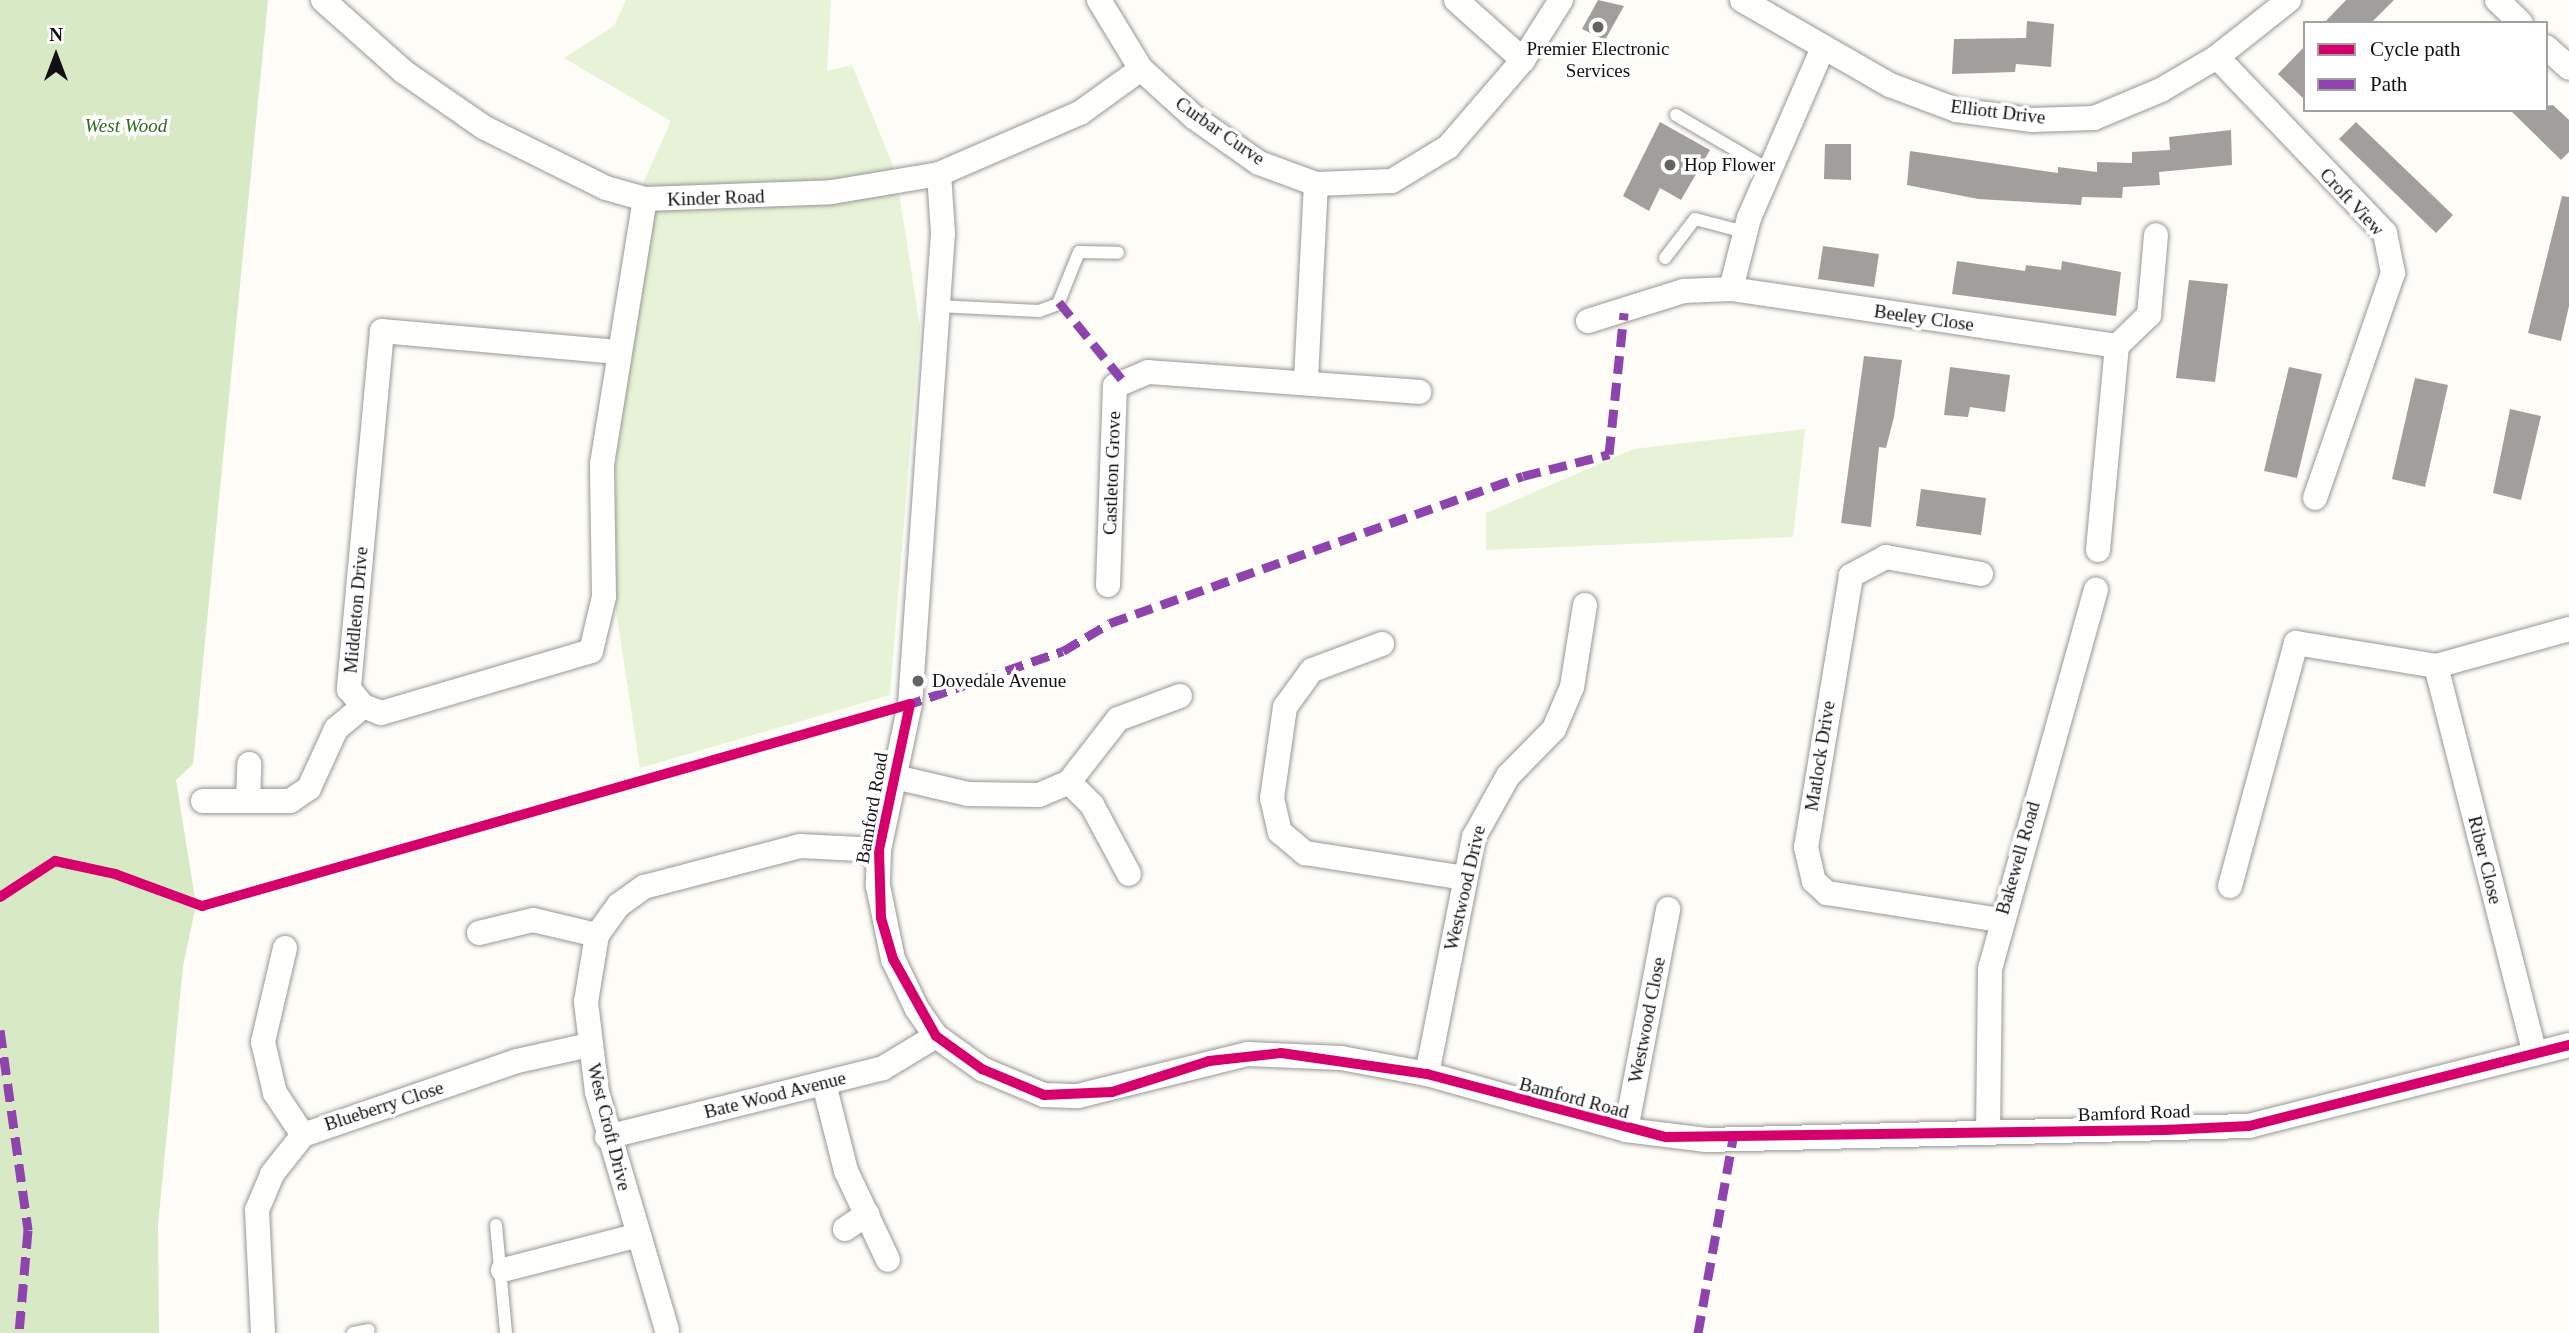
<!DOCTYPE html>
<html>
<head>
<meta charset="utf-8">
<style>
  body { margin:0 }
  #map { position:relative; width:2569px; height:1333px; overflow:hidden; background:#fdfcf7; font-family:Georgia,serif }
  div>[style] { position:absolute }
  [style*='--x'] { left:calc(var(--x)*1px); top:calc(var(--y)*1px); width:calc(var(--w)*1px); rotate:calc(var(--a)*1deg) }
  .green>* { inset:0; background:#e7f3d7 }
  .forest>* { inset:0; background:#d8eac5 }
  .building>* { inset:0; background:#a19f9c }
  .roads { filter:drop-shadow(0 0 2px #979795) drop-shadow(0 0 2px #979795) }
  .service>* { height:12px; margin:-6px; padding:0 6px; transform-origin:6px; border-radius:6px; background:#fffffe }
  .minor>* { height:24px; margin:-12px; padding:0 12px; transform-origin:12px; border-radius:12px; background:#fffffe }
  .quiet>* { height:9px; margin-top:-4.5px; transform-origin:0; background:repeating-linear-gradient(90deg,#8e44ad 0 18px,transparent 0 27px) }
  .cycleway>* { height:10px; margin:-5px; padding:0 5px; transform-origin:5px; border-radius:5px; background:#d6006c }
  .dots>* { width:19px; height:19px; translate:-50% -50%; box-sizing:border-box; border:4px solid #fff; border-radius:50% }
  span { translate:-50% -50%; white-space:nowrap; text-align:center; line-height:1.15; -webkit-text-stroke:7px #fff; paint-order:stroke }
  .poi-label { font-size:19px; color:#111 }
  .left { translate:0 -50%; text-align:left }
  .street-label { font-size:19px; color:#111 }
  .park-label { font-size:19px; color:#2f6b1f; font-style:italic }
  .legend { position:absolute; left:2303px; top:21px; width:245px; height:91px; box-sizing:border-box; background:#fff; border:2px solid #a0a0a0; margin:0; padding:9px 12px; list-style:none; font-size:21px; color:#111 }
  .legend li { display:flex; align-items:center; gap:14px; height:35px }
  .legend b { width:35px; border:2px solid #a0a0a0 }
  .north { position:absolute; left:21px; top:21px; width:70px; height:70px; -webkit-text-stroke:5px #fff; paint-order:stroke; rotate:0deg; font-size:19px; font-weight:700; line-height:28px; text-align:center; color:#111 }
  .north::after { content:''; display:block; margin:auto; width:24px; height:32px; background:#111; clip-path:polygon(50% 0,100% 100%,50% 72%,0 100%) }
</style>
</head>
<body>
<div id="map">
  <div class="green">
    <div style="clip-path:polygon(626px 0,831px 0,827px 71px,852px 65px,896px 173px,920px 327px,890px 695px,640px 768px,615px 604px,616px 461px,632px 354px,641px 188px,671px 121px,564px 58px,614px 26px)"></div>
    <div style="clip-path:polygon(1805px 429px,1793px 537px,1486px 550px,1486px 513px,1634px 449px)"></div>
  </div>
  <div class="forest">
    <div style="clip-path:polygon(0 0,268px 0,193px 764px,176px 780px,196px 905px,183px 966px,158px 1225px,159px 1333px,0 1333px)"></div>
  </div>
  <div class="building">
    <div style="clip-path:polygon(1598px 0,1624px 6px,1605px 40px,1582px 29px)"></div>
    <div style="clip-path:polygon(2346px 0,2394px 0,2371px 23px,2324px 23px)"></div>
    <div style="clip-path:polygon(2027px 21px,2054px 24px,2051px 67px,2016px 64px,2015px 72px,1952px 74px,1954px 39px,2026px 38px)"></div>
    <div style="clip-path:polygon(2305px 46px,2305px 100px,2278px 74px)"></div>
    <div style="clip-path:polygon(2553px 105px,2569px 120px,2569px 152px,2561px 160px,2510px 110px)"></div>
    <div style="clip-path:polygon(1660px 122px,1710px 150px,1681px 200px,1660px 188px,1649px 211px,1623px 196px)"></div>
    <div style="clip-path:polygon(2356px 122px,2453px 215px,2436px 233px,2339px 139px)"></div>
    <div style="clip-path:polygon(2231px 130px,2232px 165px,2159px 172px,2160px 185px,2123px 187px,2122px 198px,2082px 197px,2081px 205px,1978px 199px,1907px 185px,1910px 151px,2058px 173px,2058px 167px,2097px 172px,2097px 162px,2132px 163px,2132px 152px,2170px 150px,2169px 137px)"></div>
    <div style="clip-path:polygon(1825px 144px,1851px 144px,1851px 180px,1824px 179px)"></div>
    <div style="clip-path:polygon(2562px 196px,2569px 197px,2569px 306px,2561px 341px,2528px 333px)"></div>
    <div style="clip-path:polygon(1823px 246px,1879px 254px,1874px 287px,1818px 279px)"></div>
    <div style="clip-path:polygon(1957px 261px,2025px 271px,2026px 265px,2061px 270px,2062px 261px,2121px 272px,2116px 316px,1952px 294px)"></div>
    <div style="clip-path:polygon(2189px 280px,2228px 284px,2215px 382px,2176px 378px)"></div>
    <div style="clip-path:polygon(1864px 356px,1902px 360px,1894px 417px,1886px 448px,1879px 447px,1871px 527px,1841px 523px)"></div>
    <div style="clip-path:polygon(1950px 367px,2010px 375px,2005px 412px,1970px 407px,1968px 417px,1944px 415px)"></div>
    <div style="clip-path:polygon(2289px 367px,2322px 374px,2297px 478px,2264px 471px)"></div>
    <div style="clip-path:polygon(2415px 378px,2448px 385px,2425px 487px,2392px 479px)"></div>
    <div style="clip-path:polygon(2510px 409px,2541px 416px,2521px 500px,2493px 493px)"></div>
    <div style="clip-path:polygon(1921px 489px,1986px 498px,1981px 535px,1916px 526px)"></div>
  </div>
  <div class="roads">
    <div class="service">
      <div style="--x:1676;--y:115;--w:107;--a:30.4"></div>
      <div style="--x:1665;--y:258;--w:49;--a:-52.4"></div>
      <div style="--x:1695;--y:219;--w:52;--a:14.6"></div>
      <div style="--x:937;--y:306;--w:102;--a:2.8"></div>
      <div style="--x:1039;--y:311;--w:20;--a:-20"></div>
      <div style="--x:1058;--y:304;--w:56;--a:-68"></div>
      <div style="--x:1079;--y:252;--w:39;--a:1"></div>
      <div style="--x:496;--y:1225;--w:108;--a:84.7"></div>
      <div style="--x:353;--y:1333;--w:16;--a:-11"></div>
    </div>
    <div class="minor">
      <div style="--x:323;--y:0;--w:108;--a:41.6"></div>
      <div style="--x:404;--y:72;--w:98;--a:34.7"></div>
      <div style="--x:485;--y:128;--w:135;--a:26.4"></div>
      <div style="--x:606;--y:188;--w:41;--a:15.8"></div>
      <div style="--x:645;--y:199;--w:187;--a:-2.1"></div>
      <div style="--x:832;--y:192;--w:109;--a:-9.5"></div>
      <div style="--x:939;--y:174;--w:154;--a:-23.4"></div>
      <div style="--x:1080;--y:113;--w:75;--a:-35.8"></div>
      <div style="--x:1099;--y:0;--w:81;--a:58.7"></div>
      <div style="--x:1141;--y:69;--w:73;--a:42.2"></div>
      <div style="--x:1195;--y:118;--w:78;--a:35.1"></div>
      <div style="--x:1259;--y:163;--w:61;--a:20.2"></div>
      <div style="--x:1316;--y:184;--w:76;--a:-2.3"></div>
      <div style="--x:1392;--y:181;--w:66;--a:-31.3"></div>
      <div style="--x:1448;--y:147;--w:115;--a:-49.2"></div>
      <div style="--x:1523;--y:60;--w:71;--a:-57.7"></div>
      <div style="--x:1456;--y:0;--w:90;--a:41.8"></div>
      <div style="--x:1742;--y:0;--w:171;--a:29.9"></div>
      <div style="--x:1890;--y:85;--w:71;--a:20.7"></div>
      <div style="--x:1956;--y:110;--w:77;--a:7.5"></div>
      <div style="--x:2032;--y:120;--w:62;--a:-1.8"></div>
      <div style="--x:2094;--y:118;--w:73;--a:-22.7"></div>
      <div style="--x:2161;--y:90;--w:65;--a:-30.5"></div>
      <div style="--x:2217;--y:57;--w:92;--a:-38.4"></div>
      <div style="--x:2497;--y:0;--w:33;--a:44"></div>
      <div style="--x:2546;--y:47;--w:31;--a:42"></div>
      <div style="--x:2217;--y:57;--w:243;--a:46.3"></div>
      <div style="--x:2385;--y:233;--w:41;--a:78.7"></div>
      <div style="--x:2393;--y:273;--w:238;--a:109.1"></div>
      <div style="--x:939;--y:174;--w:59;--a:86.1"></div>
      <div style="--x:943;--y:233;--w:472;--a:94"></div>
      <div style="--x:910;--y:704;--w:149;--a:102"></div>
      <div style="--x:879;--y:850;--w:36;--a:92"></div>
      <div style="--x:878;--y:886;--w:75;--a:78.4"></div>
      <div style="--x:893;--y:959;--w:55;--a:64.4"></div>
      <div style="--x:917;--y:1009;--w:33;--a:55"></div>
      <div style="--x:936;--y:1036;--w:57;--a:35.7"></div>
      <div style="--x:982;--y:1069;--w:67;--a:22.8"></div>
      <div style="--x:1044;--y:1095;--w:34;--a:2"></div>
      <div style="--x:1078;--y:1096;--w:175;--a:-13.9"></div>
      <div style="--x:1248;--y:1054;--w:93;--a:2.5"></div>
      <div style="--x:1341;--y:1058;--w:87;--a:10.5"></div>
      <div style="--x:1427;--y:1074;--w:207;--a:15.7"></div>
      <div style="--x:1626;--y:1130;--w:81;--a:7.1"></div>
      <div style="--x:1706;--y:1140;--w:543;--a:-1.48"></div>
      <div style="--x:2249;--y:1126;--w:330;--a:-14.2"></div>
      <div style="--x:1731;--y:289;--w:73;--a:-75.8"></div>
      <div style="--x:1749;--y:218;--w:185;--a:-66.5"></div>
      <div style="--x:1588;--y:321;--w:101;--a:-17.4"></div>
      <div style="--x:1684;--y:291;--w:47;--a:-2.4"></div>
      <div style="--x:1731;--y:289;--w:390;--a:8.4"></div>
      <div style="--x:2117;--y:346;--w:45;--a:-44.1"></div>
      <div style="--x:2149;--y:315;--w:80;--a:-85"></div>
      <div style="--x:617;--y:352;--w:236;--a:-174.9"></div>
      <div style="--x:382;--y:331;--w:360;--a:95.3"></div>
      <div style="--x:349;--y:689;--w:22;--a:51"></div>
      <div style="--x:363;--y:706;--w:19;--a:21"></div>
      <div style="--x:381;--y:713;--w:219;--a:-16.4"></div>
      <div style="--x:591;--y:651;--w:56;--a:-76.5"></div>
      <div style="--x:604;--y:597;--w:133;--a:-90.9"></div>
      <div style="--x:602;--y:464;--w:268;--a:-80.8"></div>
      <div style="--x:1306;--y:380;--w:196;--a:-87.1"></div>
      <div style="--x:2098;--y:550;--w:205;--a:-84.7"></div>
      <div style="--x:1981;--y:574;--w:97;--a:-169.9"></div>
      <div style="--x:1886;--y:557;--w:40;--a:152"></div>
      <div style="--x:1851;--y:576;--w:275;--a:99.4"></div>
      <div style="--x:1806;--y:847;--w:35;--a:77"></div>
      <div style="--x:1814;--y:881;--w:18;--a:43"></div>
      <div style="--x:1827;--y:893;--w:175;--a:8.9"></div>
      <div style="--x:1108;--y:585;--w:199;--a:-88"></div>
      <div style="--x:1115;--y:386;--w:36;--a:-23"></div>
      <div style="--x:1148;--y:372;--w:272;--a:4.2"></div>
      <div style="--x:1382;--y:644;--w:75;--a:159.6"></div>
      <div style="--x:1312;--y:670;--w:46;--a:126.1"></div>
      <div style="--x:1285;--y:707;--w:92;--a:98.1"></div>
      <div style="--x:1272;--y:798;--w:35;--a:77"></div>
      <div style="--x:1280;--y:832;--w:33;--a:40"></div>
      <div style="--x:1305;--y:853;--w:162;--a:8.9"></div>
      <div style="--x:2436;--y:666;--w:138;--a:-15.5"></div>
      <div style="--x:895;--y:777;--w:75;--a:13.1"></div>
      <div style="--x:968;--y:794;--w:71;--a:0.8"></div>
      <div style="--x:1039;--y:795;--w:33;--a:-23"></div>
      <div style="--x:1069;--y:782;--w:80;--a:-52.1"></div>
      <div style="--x:1118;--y:719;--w:66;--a:-20.4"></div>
      <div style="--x:1069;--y:782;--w:33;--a:45"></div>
      <div style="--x:1092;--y:805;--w:78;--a:61.8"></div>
      <div style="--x:203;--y:801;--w:87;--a:0"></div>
      <div style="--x:290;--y:801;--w:23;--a:-34"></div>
      <div style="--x:309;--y:788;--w:65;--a:-65.4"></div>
      <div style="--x:336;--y:729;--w:35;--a:-40"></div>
      <div style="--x:248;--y:801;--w:37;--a:-88"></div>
      <div style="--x:2230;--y:886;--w:252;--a:-74.8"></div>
      <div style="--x:2296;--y:643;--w:142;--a:9.3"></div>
      <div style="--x:2436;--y:666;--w:400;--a:75.7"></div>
      <div style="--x:479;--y:933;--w:56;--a:-13.5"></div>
      <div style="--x:533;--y:920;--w:66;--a:13.2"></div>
      <div style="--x:285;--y:948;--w:97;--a:103.2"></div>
      <div style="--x:263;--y:1042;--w:52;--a:76.8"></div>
      <div style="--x:275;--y:1093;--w:50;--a:56.3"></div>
      <div style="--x:1427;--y:1074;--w:242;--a:-78.8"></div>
      <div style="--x:1474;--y:837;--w:70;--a:-60.9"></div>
      <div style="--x:1508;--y:776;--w:66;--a:-45.6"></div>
      <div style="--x:1554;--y:729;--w:46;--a:-66.8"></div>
      <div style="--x:1572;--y:687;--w:83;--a:-81"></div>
      <div style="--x:824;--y:1084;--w:90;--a:75.8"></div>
      <div style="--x:846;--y:1171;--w:98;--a:64.7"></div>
      <div style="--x:1626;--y:1130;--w:225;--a:-79.2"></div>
      <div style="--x:1988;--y:1133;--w:164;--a:-89.3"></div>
      <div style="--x:1990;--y:969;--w:394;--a:-74.4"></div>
      <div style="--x:607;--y:1137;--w:284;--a:-14"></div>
      <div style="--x:883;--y:1068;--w:62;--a:-31.1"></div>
      <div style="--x:845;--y:1229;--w:27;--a:-34"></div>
      <div style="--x:503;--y:1270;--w:140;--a:-14.4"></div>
      <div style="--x:667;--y:1330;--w:248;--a:-106.4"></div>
      <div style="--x:597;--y:1092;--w:91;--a:-97"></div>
      <div style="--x:586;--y:1002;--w:68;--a:-80.7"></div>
      <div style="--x:597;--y:935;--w:37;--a:-54"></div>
      <div style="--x:619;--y:905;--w:31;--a:-36"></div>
      <div style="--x:644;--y:887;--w:161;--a:-14.7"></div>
      <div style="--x:800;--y:846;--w:79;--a:2.9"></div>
      <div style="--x:263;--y:1333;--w:123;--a:-92.8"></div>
      <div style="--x:257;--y:1210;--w:39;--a:-67"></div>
      <div style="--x:272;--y:1174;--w:50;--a:-51.5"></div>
      <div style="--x:303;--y:1135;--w:226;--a:-19.1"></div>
      <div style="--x:517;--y:1061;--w:74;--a:-12.5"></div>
    </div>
  </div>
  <div class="quiet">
    <div style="--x:1059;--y:302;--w:103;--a:50.9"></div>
    <div style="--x:904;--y:706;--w:168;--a:-19.1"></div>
    <div style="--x:1063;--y:651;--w:55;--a:-30.8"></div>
    <div style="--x:1110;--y:623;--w:438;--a:-19.6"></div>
    <div style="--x:1523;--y:476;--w:89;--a:-14.3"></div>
    <div style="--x:1609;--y:454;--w:142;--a:-83.9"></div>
    <div style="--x:0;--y:1030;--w:202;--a:82"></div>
    <div style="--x:28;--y:1230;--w:103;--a:95"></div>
    <div style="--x:1698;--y:1333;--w:198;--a:-79.8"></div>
  </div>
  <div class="cycleway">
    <div style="--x:0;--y:897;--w:66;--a:-33.2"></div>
    <div style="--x:55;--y:861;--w:61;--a:12.2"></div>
    <div style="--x:115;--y:874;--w:93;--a:20.2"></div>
    <div style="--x:202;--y:906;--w:736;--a:-15.92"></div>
    <div style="--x:910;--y:704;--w:149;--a:102"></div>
    <div style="--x:879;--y:850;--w:68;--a:88.3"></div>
    <div style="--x:881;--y:918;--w:43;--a:73.7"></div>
    <div style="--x:893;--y:959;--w:88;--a:60.8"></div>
    <div style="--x:936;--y:1036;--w:57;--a:35.7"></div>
    <div style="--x:982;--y:1069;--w:67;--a:22.8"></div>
    <div style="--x:1044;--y:1095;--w:68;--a:-2.5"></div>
    <div style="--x:1112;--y:1092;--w:102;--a:-17.7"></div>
    <div style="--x:1209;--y:1061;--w:72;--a:-6.3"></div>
    <div style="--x:1281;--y:1053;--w:148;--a:8.2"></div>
    <div style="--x:1427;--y:1074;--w:247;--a:14.8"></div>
    <div style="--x:1666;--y:1137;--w:498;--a:-0.8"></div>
    <div style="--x:2164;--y:1130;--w:85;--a:-2.7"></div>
    <div style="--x:2249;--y:1126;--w:330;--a:-14.2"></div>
  </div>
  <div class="dots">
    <div style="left:1598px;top:27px;background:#646362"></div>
    <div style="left:1670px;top:165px;background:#646362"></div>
    <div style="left:918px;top:681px;background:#646362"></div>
  </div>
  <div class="poi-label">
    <span style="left:1598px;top:60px">Premier Electronic<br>Services</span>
    <span class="left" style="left:1684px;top:165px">Hop Flower</span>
    <span class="left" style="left:932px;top:681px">Dovedale Avenue</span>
  </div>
  <div class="street-label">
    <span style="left:1998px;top:112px;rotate:7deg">Elliott Drive</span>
    <span style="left:1220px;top:131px;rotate:35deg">Curbar Curve</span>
    <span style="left:716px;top:198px;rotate:-2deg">Kinder Road</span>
    <span style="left:2352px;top:202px;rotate:47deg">Croft View</span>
    <span style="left:1924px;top:318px;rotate:8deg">Beeley Close</span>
    <span style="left:1112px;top:473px;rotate:-88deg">Castleton Grove</span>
    <span style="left:356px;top:610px;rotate:-85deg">Middleton Drive</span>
    <span style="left:1820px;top:756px;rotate:-81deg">Matlock Drive</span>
    <span style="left:872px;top:808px;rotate:-80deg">Bamford Road</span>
    <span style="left:2018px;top:858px;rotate:-74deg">Bakewell Road</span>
    <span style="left:2485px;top:860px;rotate:76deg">Riber Close</span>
    <span style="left:1465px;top:888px;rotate:-77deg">Westwood Drive</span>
    <span style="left:1647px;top:1020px;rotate:-79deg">Westwood Close</span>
    <span style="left:775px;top:1095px;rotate:-14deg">Bate Wood Avenue</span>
    <span style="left:1574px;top:1098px;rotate:15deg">Bamford Road</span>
    <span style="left:384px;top:1106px;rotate:-18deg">Blueberry Close</span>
    <span style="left:2134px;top:1113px;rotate:-2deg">Bamford Road</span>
    <span style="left:609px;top:1127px;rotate:76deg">West Croft Drive</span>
  </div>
  <div class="park-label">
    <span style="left:126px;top:126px">West Wood</span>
  </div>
  <ul class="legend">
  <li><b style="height:9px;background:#d6006c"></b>Cycle path</li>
  <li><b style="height:9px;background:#8e44ad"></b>Path</li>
  </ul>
  <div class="north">N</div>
</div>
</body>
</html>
